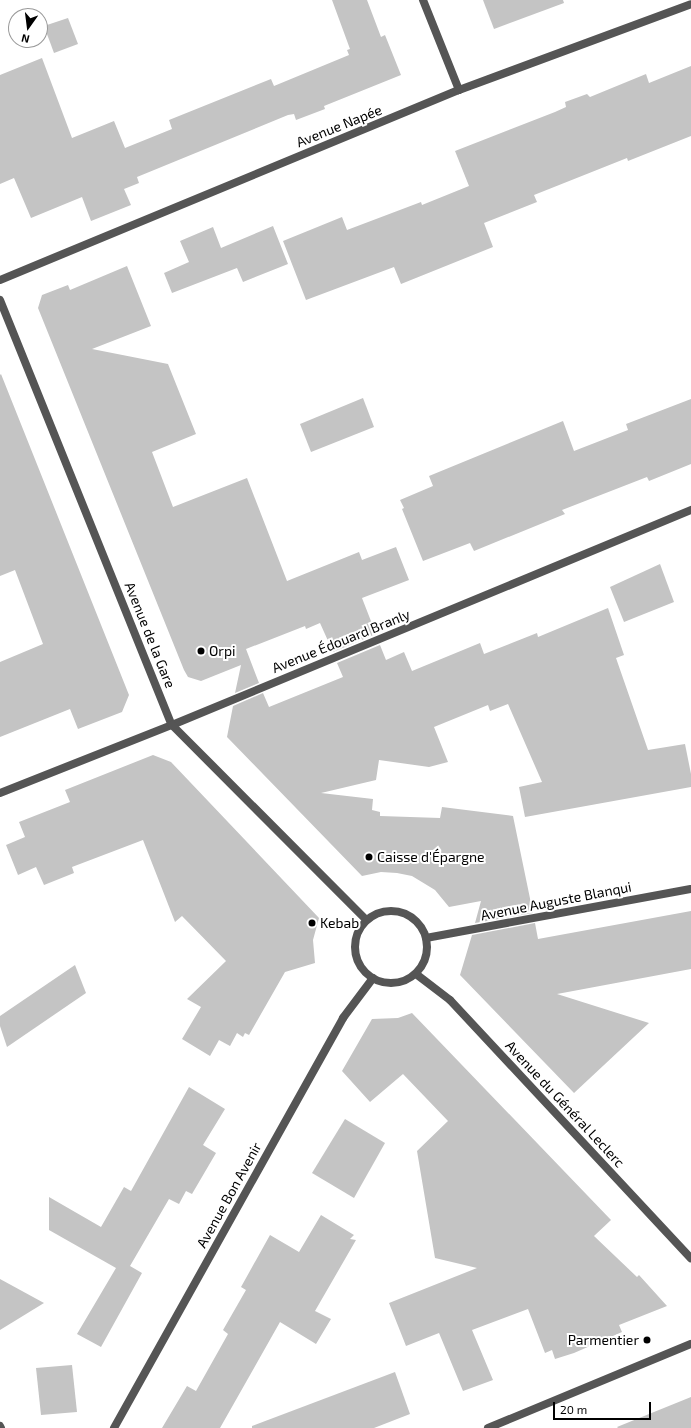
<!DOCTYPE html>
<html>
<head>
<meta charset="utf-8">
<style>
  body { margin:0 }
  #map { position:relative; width:691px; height:1428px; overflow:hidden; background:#fff; font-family:"Exo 2",sans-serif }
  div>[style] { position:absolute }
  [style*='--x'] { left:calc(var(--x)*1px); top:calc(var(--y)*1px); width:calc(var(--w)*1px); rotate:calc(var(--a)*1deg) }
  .building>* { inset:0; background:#c4c4c4 }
  .minor>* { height:8px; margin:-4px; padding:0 4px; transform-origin:4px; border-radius:4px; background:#555 }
  .tertiary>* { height:8px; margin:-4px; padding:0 4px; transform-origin:4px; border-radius:4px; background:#555 }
  .tertiary>.ring { margin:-4px; padding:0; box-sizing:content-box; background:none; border:8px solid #555; border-radius:50% }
  .dots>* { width:11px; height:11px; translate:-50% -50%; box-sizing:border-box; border:2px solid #fff; border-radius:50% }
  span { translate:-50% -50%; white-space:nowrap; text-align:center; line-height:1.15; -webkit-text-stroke:4px #fff; paint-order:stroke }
  .street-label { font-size:14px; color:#000 }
  .poi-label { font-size:14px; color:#000 }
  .left { translate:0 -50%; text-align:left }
  .right { translate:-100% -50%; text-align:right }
  .north { position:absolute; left:8px; top:8px; width:40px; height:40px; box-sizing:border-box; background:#fff; border:1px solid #999; border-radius:50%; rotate:194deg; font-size:11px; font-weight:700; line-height:16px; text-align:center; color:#000 }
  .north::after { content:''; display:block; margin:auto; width:14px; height:18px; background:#000; clip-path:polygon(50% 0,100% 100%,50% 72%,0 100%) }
  .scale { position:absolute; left:553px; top:1402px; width:98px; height:18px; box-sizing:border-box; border:2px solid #000; border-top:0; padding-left:5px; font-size:12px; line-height:14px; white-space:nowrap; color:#000; -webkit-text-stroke:3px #fff; paint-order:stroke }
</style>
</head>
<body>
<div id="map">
  <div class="building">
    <div style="clip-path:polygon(332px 0,367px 0,381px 37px,385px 35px,401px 75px,324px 106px,325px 109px,296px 120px,294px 114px,288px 115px,137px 177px,139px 183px,124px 189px,131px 205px,91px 221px,82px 197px,31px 218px,14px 178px,0 184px,0 75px,42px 58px,72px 138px,114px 121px,125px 148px,172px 129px,169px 120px,271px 79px,274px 86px,349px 55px,347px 50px,350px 49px)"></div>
    <div style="clip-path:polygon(483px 0,563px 0,564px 3px,494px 29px)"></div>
    <div style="clip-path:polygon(68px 18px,78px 44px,54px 53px,44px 26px)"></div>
    <div style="clip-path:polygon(691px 66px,691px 136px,628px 161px,627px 158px,534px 195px,537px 202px,484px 223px,493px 247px,401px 284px,394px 267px,306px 300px,283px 241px,342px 217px,347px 230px,421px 202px,422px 205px,469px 186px,455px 151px,555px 112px,566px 107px,565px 102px,587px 94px,590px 97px,646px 74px,649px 83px)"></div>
    <div style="clip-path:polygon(273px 226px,288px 264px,243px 282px,237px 268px,172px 293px,164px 273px,189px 262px,180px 241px,213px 227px,221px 248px)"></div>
    <div style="clip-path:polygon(127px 266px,151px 326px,92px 349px,168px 364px,196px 434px,152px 452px,173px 507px,247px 478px,287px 581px,359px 552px,362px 560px,396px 547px,409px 580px,362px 598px,376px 634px,333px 652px,320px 623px,306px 629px,305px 626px,246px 649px,259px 683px,235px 693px,241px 665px,201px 681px,188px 677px,184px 670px,38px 308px,42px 295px,68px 285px,70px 290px)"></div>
    <div style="clip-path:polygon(1px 374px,129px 695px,122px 712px,78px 729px,70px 709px,0 737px,0 662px,43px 644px,15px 570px,0 576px,0 375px)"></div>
    <div style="clip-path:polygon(363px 398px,374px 427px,311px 452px,300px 424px)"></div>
    <div style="clip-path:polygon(691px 399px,691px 464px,649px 481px,647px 477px,562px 510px,565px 514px,474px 551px,470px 543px,423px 561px,402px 509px,404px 508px,400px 500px,433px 486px,429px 476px,563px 421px,574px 451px,628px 430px,626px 424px)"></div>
    <div style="clip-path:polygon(660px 564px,674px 602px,624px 622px,610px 587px)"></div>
    <div style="clip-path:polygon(608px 608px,624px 655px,616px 658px,648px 750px,685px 744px,691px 774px,691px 787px,525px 817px,519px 787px,542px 782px,508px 704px,490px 711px,488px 705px,434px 727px,448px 762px,429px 767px,379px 760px,376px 780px,321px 793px,373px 799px,372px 810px,380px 812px,380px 816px,440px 818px,442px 807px,513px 816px,533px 913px,475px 923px,481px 901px,449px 907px,435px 890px,412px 876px,397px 873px,381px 872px,362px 876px,227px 737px,233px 706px,263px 693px,269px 707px,343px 677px,337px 663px,380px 645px,386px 660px,404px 652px,412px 671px,480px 643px,484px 654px,537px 633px,538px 637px)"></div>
    <div style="clip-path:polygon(153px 755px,171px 762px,319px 918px,313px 940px,315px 963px,285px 972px,249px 1035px,245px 1033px,243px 1037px,237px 1033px,230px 1046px,219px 1040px,210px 1056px,182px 1039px,201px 1007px,187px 999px,226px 961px,182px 916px,175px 922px,143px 840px,72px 867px,74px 873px,44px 885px,36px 867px,18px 875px,6px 845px,25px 837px,19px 822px,70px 802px,65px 790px)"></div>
    <div style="clip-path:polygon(691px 911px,691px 969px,557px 994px,649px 1023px,574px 1093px,460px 975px,472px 935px,535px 923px,538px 939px)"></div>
    <div style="clip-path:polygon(75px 965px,86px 993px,7px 1047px,0 1026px,0 1016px)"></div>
    <div style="clip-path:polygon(412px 1013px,611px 1220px,594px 1236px,637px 1277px,639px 1275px,667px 1306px,619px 1325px,622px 1332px,574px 1353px,555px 1359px,552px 1350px,545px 1353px,528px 1309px,472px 1330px,493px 1380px,463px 1391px,439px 1333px,406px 1346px,389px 1303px,477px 1268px,435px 1258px,417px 1151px,448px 1121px,403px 1074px,370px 1102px,342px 1071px,372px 1019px,398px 1018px)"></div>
    <div style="clip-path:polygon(189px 1087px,225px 1109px,203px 1145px,216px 1153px,192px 1194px,186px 1191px,179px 1204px,169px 1199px,130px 1266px,142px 1273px,101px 1347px,77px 1334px,116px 1268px,49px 1230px,49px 1197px,101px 1227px,124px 1187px,131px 1191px)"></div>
    <div style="clip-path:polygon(345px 1119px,385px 1143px,354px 1198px,312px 1173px)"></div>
    <div style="clip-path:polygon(321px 1215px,354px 1235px,350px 1239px,356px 1240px,315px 1311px,331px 1319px,316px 1344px,280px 1322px,220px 1428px,162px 1428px,187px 1386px,196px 1391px,228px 1334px,223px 1330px,246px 1290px,241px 1287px,270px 1235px,299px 1252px)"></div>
    <div style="clip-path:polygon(0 1279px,44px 1303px,0 1330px)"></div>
    <div style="clip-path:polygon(72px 1365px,77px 1412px,41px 1415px,36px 1368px)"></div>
    <div style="clip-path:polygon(395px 1372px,410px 1414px,374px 1428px,252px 1428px,252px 1426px)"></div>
    <div style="clip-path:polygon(691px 1397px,691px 1428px,618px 1428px,617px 1427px)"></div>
  </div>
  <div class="minor">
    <div style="--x:423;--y:0;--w:97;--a:68.2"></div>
    <div style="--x:0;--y:280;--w:497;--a:-22.5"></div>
    <div style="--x:459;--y:90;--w:247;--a:-20.3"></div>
    <div style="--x:0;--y:793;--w:185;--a:-21.6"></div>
    <div style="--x:172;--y:725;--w:562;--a:-22.5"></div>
    <div style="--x:416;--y:974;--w:43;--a:37.4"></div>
    <div style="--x:450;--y:1000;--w:353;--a:47"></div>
    <div style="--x:0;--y:1426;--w:2;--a:63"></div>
    <div style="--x:114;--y:1428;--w:470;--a:-60.8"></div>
    <div style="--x:343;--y:1018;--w:50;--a:-53.1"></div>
    <div style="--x:488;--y:1428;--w:220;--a:-22.5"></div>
  </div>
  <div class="tertiary">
    <div style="--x:0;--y:300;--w:458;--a:68"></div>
    <div style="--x:172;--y:725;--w:275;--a:45.1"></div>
    <div class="ring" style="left:355px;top:911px;width:64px;height:64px"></div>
    <div style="--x:426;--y:938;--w:269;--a:-10.5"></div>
  </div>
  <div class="dots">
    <div style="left:201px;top:651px;background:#000"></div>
    <div style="left:369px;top:857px;background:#000"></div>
    <div style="left:312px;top:923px;background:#000"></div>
    <div style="left:647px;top:1340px;background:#000"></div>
  </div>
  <div class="street-label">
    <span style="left:339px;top:126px;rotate:-22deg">Avenue Napée</span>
    <span style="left:150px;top:635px;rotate:68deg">Avenue de la Gare</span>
    <span style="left:341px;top:641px;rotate:-22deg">Avenue Édouard Branly</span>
    <span style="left:556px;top:901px;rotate:-11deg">Avenue Auguste Blanqui</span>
    <span style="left:565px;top:1104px;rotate:47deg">Avenue du Général Leclerc</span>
    <span style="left:229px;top:1195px;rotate:-61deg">Avenue Bon Avenir</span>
  </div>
  <div class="poi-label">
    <span class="left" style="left:209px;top:651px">Orpi</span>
    <span class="left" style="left:377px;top:857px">Caisse d'Épargne</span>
    <span class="left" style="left:320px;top:923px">Kebab</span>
    <span class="right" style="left:639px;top:1340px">Parmentier</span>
  </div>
  <div class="north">N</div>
  <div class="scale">20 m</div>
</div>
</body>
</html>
